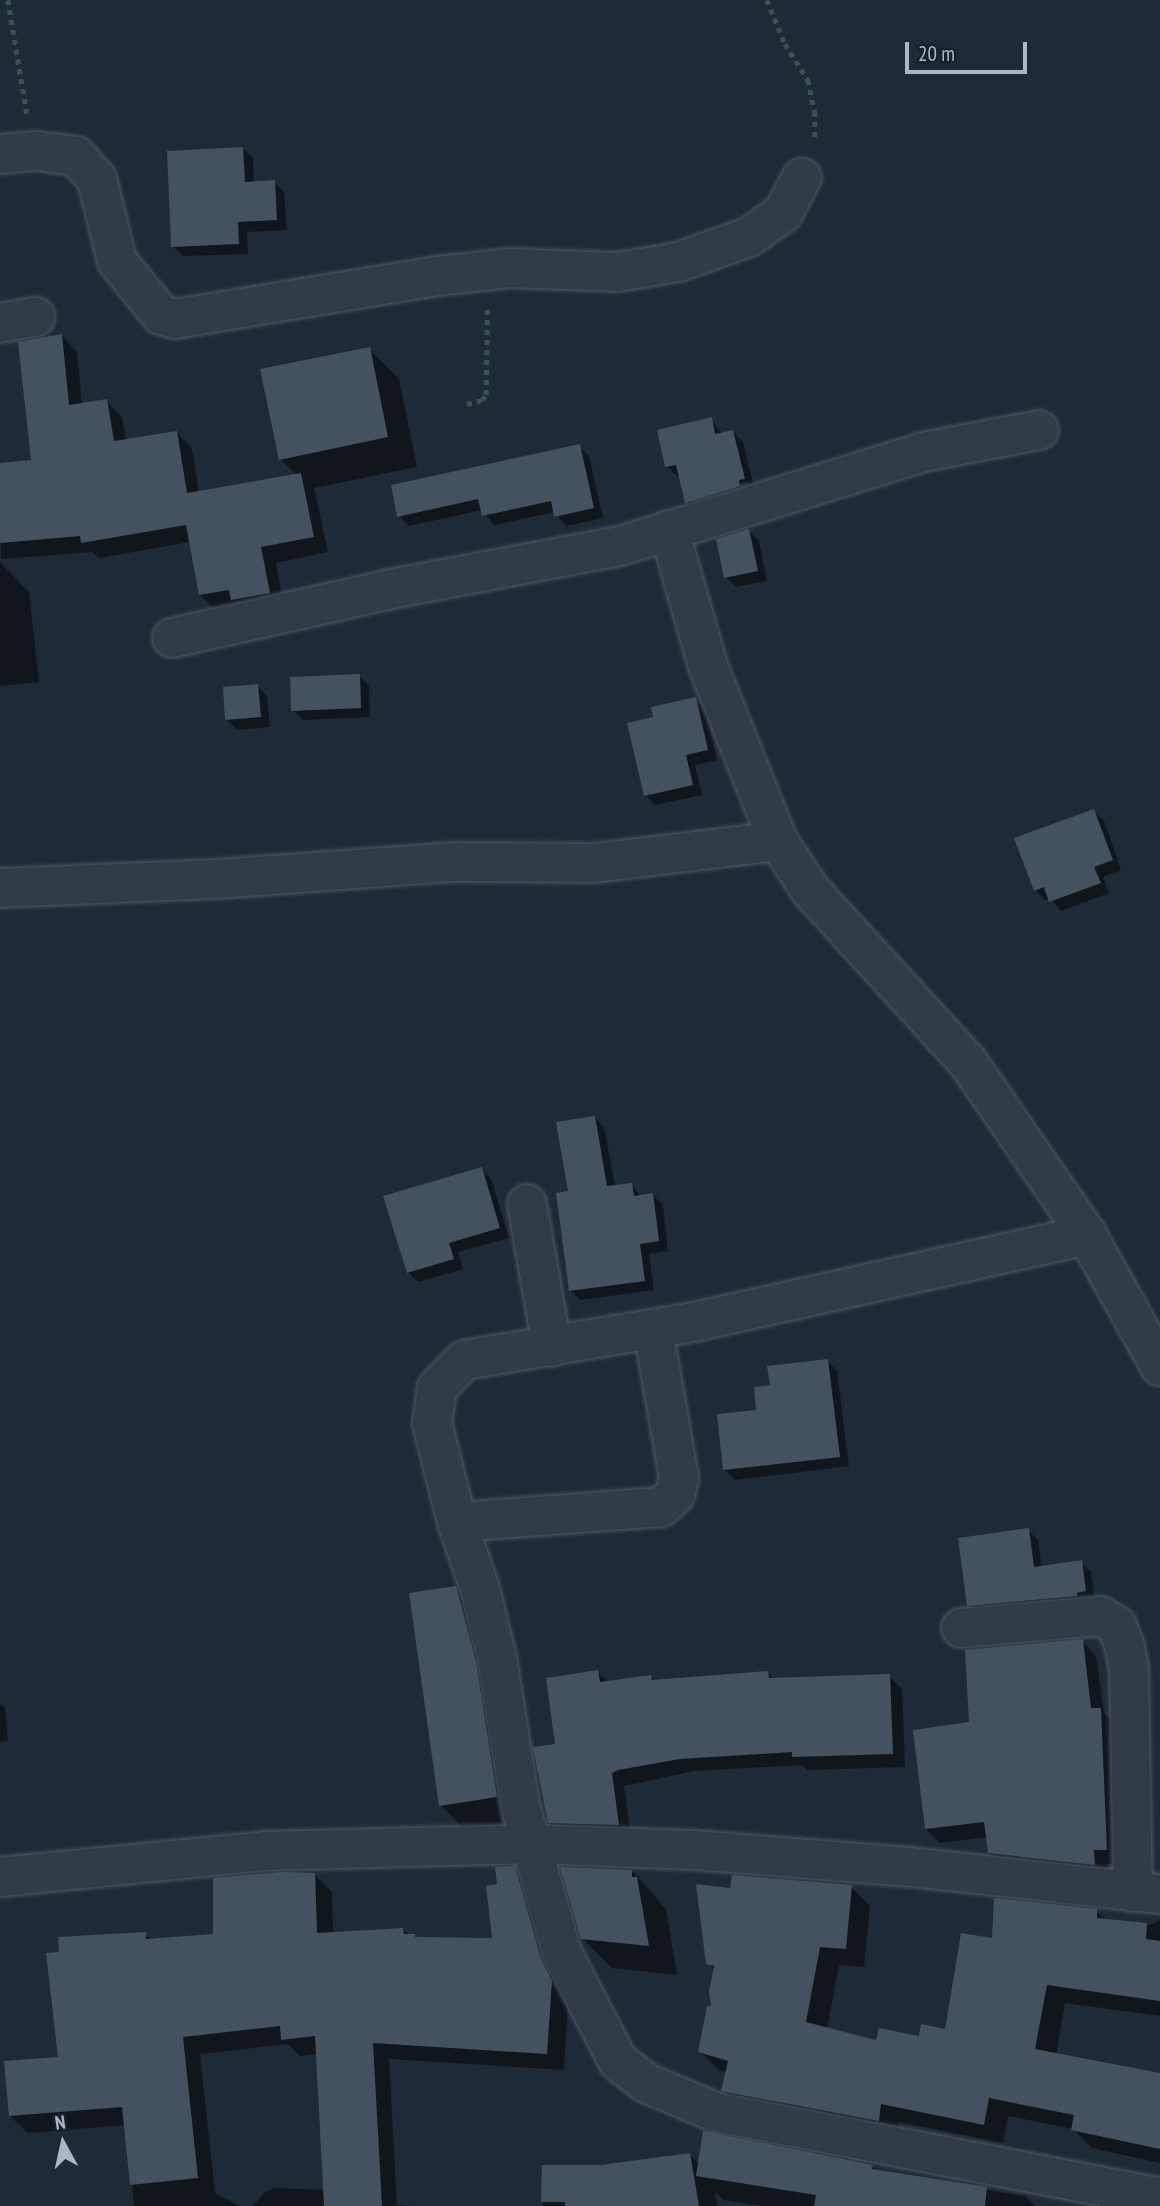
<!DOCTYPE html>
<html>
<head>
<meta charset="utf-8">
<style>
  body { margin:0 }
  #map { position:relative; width:1160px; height:2206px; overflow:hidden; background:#1e2a36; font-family:"PT Sans Narrow",sans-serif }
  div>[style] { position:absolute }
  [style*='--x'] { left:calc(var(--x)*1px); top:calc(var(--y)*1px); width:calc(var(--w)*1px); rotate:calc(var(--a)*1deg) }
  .shadow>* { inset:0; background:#0007 }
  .building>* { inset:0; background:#445260 }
  .path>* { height:4.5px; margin-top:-2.25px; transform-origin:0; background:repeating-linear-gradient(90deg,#3b5251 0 5px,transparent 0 10px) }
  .roads { filter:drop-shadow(0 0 2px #4f5a65) drop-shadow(0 0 2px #4f5a65) }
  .street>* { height:38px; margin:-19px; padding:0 19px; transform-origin:19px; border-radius:19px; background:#323c47 }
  span { translate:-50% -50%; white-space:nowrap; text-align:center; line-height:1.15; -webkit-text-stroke:5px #18212b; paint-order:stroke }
  .north { position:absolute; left:28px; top:2108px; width:70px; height:70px; -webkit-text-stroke:5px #18212b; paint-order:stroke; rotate:352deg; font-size:19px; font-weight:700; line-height:28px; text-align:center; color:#abb7c4 }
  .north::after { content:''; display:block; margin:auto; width:24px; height:32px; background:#abb7c4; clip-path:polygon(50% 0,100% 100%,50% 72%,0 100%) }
  .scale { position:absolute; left:905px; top:42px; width:122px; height:32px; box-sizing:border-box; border:4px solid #abb7c4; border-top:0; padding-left:9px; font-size:21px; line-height:24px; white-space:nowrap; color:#abb7c4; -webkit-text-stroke:5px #18212b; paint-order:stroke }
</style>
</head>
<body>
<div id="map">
  <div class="shadow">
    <div style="clip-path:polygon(243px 148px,253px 158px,254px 183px,274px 182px,284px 192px,287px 230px,247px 232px,248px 254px,183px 256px,173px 246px)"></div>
    <div style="clip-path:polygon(62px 336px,77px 352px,82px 405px,106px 401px,122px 417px,126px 441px,176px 432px,192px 448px,199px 493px,297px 475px,280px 459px,369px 349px,399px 379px,417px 467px,314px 488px,328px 552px,276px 563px,284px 608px,216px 610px,200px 595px,190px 542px,99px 558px,92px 552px,1px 559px,0 465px,33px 462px)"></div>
    <div style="clip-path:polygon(evenodd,711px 419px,722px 434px,733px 432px,743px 442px,754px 488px,697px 512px,687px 502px,680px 476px,677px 476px,667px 466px,711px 419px,748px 481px,749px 485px,691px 503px,691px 499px,748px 481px)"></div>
    <div style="clip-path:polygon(579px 446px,589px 456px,603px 518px,566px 526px,555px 512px,494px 525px,482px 510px,409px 526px,399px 516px)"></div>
    <div style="clip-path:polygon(749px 531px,759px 541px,767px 581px,736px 587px,726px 577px)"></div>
    <div style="clip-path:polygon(0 562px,29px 592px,39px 682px,0 686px)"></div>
    <div style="clip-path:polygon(359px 676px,369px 686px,370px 717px,303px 720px,293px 710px)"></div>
    <div style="clip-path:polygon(257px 686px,267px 696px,270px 727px,237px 730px,227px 720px)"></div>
    <div style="clip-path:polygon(695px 699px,705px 709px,717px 760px,695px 765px,702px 795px,655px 805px,645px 795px)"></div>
    <div style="clip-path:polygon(1094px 811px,1104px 821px,1121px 870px,1103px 877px,1109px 893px,1061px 911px,1050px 898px,1045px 900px,1035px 890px)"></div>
    <div style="clip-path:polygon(594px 1117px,604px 1127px,615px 1187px,631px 1184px,641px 1197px,653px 1195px,663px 1205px,668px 1251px,649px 1254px,654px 1290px,580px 1300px,570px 1290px,570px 1193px)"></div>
    <div style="clip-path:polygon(481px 1169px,491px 1179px,509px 1238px,458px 1252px,463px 1269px,418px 1282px,408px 1272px)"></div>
    <div style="clip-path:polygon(827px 1361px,837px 1371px,849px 1466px,735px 1480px,725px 1470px,771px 1387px)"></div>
    <div style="clip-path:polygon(1028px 1530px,1038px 1540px,1042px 1568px,1081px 1562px,1091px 1572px,1095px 1601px,979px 1615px,969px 1605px)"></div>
    <div style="clip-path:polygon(455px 1588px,485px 1618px,526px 1827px,470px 1834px,440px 1805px)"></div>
    <div style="clip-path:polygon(1082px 1641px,1096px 1656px,1104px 1713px,1115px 1724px,1121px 1863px,1107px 1864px,1108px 1878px,1004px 1867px,989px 1853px,988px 1837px,940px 1843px,926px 1829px,971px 1723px)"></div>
    <div style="clip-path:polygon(597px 1672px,608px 1682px,651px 1677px,655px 1681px,768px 1673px,774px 1679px,889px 1676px,902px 1689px,905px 1767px,807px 1770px,802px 1765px,694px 1771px,624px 1786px,631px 1838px,563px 1835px,549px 1822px,557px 1745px)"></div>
    <div style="clip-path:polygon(0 1704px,5px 1708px,8px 1741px,0 1742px)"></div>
    <div style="clip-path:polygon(514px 1868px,531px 1886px,568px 2000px,564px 2070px,389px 2059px,397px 2205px,411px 2206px,253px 2206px,265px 2192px,275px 2188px,324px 2190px,317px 2054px,300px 2056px,288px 2044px,200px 2054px,215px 2193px,239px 2206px,134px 2206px,126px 2125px,28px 2133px,10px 2116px,60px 2058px,145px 1934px,151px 1940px,214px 1936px,315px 1875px,332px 1892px,333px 1934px,403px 1930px,417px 1939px,494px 1940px,499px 1886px)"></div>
    <div style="clip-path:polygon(632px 1871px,666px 1909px,677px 1975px,612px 1968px,582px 1938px)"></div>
    <div style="clip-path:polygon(851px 1887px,870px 1906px,864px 1967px,839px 1965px,827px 2029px,877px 2042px,946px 2031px,994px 1940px,1096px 1911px,1105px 1920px,1150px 1925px,1160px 1920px,1160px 2016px,1065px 2003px,1056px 2055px,1160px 2074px,1160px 2163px,1092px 2148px,1073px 2129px,1008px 2116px,1003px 2143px,899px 2122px,897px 2139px,742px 2109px,723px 2090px,727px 2073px,719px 2070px,700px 2051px,713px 2007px,715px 1971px,708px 1963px,731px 1890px)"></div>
    <div style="clip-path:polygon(690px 2155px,700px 2165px,872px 2166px,877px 2172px,1025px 2196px,1035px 2206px,763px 2206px,723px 2200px,715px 2192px,717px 2206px,543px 2206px,543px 2167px,601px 2167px)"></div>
  </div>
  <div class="building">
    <div style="clip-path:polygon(243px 147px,245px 182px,275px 180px,277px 220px,238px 222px,239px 244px,171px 247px,167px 151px)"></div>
    <div style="clip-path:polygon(62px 334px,69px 405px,107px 399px,114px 441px,177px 431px,187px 493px,301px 473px,314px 537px,261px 547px,270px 593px,231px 600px,229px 590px,199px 595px,186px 525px,81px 543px,80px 536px,0 543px,0 463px,31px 460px,18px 342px)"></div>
    <div style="clip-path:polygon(370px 347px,388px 437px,279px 460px,260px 369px)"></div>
    <div style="clip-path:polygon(712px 417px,715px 434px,733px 430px,745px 479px,739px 480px,740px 486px,685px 503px,676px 465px,665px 467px,657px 430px)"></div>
    <div style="clip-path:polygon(580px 444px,594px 508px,554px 517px,551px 501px,482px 516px,478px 499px,397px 517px,391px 485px)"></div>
    <div style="clip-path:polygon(749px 529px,758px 571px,724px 578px,716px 539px)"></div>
    <div style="clip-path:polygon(360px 674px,361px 708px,291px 711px,290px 677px)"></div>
    <div style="clip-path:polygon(258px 684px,261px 717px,225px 720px,223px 687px)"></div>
    <div style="clip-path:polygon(696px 697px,708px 750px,686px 755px,693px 785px,644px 796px,627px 723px,653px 717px,651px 707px)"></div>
    <div style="clip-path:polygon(1094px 809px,1113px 860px,1094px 867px,1101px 883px,1049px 902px,1044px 887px,1034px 891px,1014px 838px)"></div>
    <div style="clip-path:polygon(595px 1116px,607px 1186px,632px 1183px,634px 1196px,653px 1193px,659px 1241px,640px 1244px,645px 1281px,569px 1291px,556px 1193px,568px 1191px,556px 1122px)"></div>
    <div style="clip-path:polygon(482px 1167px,500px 1228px,449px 1243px,454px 1259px,407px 1273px,383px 1196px)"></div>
    <div style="clip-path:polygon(828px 1359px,840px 1457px,723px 1470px,717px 1414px,756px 1410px,754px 1387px,770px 1385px,767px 1366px)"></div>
    <div style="clip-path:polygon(1029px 1528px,1034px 1567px,1082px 1560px,1086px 1591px,1077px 1593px,1077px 1596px,967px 1606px,958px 1538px)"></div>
    <div style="clip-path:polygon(456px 1586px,476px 1662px,497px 1797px,439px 1806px,409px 1593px)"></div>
    <div style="clip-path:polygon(1083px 1639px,1091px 1708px,1101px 1708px,1107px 1850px,1094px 1850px,1095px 1865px,988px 1853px,984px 1822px,925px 1829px,913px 1730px,969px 1722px,965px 1650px)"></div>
    <div style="clip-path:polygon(598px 1670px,600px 1682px,651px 1675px,652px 1680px,768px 1671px,769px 1678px,890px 1674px,893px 1754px,792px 1757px,792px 1752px,680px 1759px,618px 1770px,612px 1773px,619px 1825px,548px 1823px,533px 1747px,555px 1744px,546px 1678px)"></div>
    <div style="clip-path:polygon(515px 1866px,541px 1959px,552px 1981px,547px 2054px,373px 2043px,382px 2206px,324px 2206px,315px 2036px,281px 2040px,280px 2026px,183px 2037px,198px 2178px,130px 2185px,122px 2107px,9px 2116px,4px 2061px,58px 2057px,46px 1953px,59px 1952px,58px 1937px,146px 1932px,146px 1939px,213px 1934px,213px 1878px,281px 1872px,315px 1873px,317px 1933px,403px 1928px,404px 1934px,415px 1934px,415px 1937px,492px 1938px,486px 1886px,497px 1884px,495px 1867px)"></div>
    <div style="clip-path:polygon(560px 1867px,632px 1870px,632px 1877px,637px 1877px,649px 1946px,581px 1939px)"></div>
    <div style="clip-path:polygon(732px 1875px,852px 1885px,846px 1949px,820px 1947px,806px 2022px,876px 2040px,879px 2028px,919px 2036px,921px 2024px,945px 2029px,961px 1933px,992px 1938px,994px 1898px,1097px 1909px,1097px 1918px,1147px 1923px,1146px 1939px,1160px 1941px,1160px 2001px,1047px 1985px,1035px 2049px,1160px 2073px,1160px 2149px,1071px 2130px,1074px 2115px,989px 2098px,984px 2125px,881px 2104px,879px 2121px,721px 2091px,728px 2061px,698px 2052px,707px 2006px,711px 2006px,709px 1992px,714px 1966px,706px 1964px,696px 1884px,730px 1888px)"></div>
    <div style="clip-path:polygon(703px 2131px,873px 2165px,872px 2169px,987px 2187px,985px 2206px,814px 2206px,816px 2195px,696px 2176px)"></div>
    <div style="clip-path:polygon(690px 2153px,699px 2206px,565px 2206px,565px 2202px,541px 2202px,542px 2165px,601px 2165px)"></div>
  </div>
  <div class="path">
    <div style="--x:8;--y:0;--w:115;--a:80.5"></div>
    <div style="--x:767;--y:0;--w:48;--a:67.8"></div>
    <div style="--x:785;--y:44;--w:43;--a:57.4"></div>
    <div style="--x:808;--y:80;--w:33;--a:78"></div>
    <div style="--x:815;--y:112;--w:29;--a:90"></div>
    <div style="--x:467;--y:404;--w:16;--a:-15"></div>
    <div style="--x:482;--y:400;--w:6;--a:-51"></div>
    <div style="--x:486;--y:395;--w:86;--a:-89.3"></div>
  </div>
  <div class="roads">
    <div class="street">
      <div style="--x:0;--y:154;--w:36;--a:-5"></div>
      <div style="--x:36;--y:151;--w:40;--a:7.1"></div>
      <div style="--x:76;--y:156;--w:31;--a:48"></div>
      <div style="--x:97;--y:179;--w:84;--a:76.3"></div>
      <div style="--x:117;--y:261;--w:70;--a:50.8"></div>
      <div style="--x:161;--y:315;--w:15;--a:16"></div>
      <div style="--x:175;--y:319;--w:266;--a:-9.3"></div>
      <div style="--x:438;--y:276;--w:71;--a:-6.4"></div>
      <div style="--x:509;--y:268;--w:108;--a:2.1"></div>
      <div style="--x:617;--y:272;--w:62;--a:-9.3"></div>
      <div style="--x:678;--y:262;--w:75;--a:-19.4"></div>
      <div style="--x:749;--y:237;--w:42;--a:-35.2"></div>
      <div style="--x:783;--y:213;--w:40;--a:-62"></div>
      <div style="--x:0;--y:323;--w:36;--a:-10"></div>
      <div style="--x:669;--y:530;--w:141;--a:74"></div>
      <div style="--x:708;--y:666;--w:188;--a:68.2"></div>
      <div style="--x:778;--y:841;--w:60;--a:56.6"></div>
      <div style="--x:811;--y:891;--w:231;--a:47.5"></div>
      <div style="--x:967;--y:1061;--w:211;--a:55.4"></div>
      <div style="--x:1087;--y:1235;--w:150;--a:60.9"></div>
      <div style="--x:172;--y:638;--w:235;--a:-12.6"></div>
      <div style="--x:401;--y:587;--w:223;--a:-10.6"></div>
      <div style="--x:620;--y:546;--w:317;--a:-17.2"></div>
      <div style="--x:923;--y:452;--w:118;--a:-10.7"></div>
      <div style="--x:0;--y:888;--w:216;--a:-2.4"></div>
      <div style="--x:216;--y:879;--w:240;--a:-4.1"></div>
      <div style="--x:455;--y:862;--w:139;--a:0.4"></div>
      <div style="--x:594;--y:863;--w:185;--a:-6.8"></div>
      <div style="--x:527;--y:1204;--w:145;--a:80.1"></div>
      <div style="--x:1087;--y:1235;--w:396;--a:167.5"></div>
      <div style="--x:700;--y:1321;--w:239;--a:170.6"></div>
      <div style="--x:464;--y:1360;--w:39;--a:134"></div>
      <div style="--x:437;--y:1388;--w:35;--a:98"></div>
      <div style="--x:432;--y:1423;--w:102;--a:75.8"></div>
      <div style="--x:457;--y:1522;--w:71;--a:71.1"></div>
      <div style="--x:480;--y:1589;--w:71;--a:76.2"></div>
      <div style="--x:497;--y:1658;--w:153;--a:81"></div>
      <div style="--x:521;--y:1809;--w:150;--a:74.1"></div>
      <div style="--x:562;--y:1953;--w:122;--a:62.6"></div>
      <div style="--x:618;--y:2061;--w:36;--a:38"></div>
      <div style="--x:646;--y:2083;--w:75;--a:22.8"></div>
      <div style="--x:715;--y:2112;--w:453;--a:10.9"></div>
      <div style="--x:457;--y:1522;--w:205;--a:-4.2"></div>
      <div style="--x:661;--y:1507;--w:18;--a:-41"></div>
      <div style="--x:675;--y:1495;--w:17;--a:-77"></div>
      <div style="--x:679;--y:1478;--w:151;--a:-99.9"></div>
      <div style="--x:961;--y:1628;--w:140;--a:-4.9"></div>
      <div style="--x:1100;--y:1616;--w:20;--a:30"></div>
      <div style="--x:1117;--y:1626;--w:22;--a:69"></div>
      <div style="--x:1125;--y:1647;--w:23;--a:80"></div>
      <div style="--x:1129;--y:1670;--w:222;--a:89"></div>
      <div style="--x:0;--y:1877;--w:266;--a:-5.6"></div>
      <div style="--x:265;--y:1851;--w:265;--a:-1.5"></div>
      <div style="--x:530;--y:1844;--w:164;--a:2.1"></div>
      <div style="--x:694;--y:1850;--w:217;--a:4.5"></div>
      <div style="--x:910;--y:1867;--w:251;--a:6.2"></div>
    </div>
  </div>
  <div class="north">N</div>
  <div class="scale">20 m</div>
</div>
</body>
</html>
